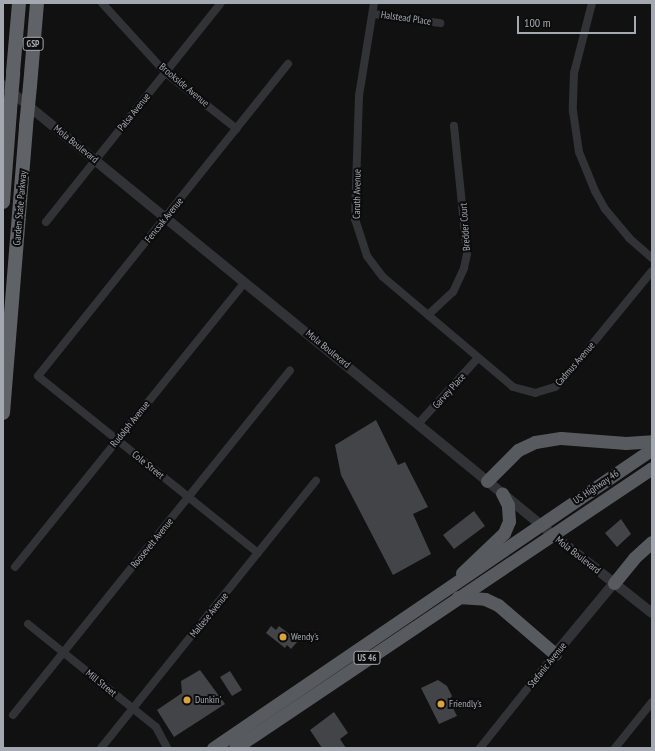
<!DOCTYPE html>
<html>
<head>
<meta charset="utf-8">
<style>
  body { margin:0 }
  #map { position:relative; width:655px; height:751px; overflow:hidden; background:#111112; font-family:"PT Sans Narrow",sans-serif }
  div>[style] { position:absolute }
  [style*='--x'] { left:calc(var(--x)*1px); top:calc(var(--y)*1px); width:calc(var(--w)*1px); rotate:calc(var(--a)*1deg) }
  .building>* { inset:0; background:#434447 }
  .minor>* { height:8px; margin:-4px; padding:0 4px; transform-origin:4px; border-radius:4px; background:#323337 }
  .tertiary>* { height:10px; margin:-5px; padding:0 5px; transform-origin:5px; border-radius:5px; background:#323337 }
  .trunk>* { height:13px; margin:-6.5px; padding:0 6.5px; transform-origin:6.5px; border-radius:6.5px; background:#575a5e }
  .motorway>* { height:14px; margin:-7px; padding:0 7px; transform-origin:7px; border-radius:7px; background:#5f6267 }
  .motorway-bridge>* { height:14px; margin:-7px; padding:0 7px; transform-origin:7px; border-radius:7px; background:#5f6267 }
  .dots>* { width:11px; height:11px; translate:-50% -50%; box-sizing:border-box; border:2px solid #0c0c0d; border-radius:50% }
  span { translate:-50% -50%; white-space:nowrap; text-align:center; line-height:1.15; -webkit-text-stroke:4px #0c0c0d; paint-order:stroke }
  .shield-label span { padding:1px 3px; background:#0c0c0d; border:1px solid; border-radius:3px; -webkit-text-stroke-width:0 }
  .shield-label { font-size:9px; color:#a4a9b1; font-weight:700 }
  .street-label { font-size:10px; color:#a4a9b1 }
  .poi-label { font-size:10px; color:#a4a9b1 }
  .left { translate:0 -50%; text-align:left }
  .frame { position:absolute; inset:0; border:4px solid #a4a9b1; pointer-events:none }
  .scale { position:absolute; left:517px; top:16px; width:119px; height:18px; box-sizing:border-box; border:2px solid #a4a9b1; border-top:0; padding-left:5px; font-size:12px; line-height:14px; white-space:nowrap; color:#a4a9b1; -webkit-text-stroke:3px #0c0c0d; paint-order:stroke }
</style>
</head>
<body>
<div id="map">
  <div class="building">
    <div style="clip-path:polygon(376px 420px,398px 465px,405px 462px,428px 507px,413px 514px,431px 554px,393px 575px,341px 475px,335px 445px)"></div>
    <div style="clip-path:polygon(474px 511px,485px 526px,454px 549px,443px 535px)"></div>
    <div style="clip-path:polygon(621px 519px,631px 534px,617px 547px,605px 533px)"></div>
    <div style="clip-path:polygon(271px 626px,276px 630px,279px 626px,298px 641px,291px 649px,287px 645px,285px 648px,266px 633px)"></div>
    <div style="clip-path:polygon(200px 670px,225px 704px,174px 737px,157px 710px,182px 693px,181px 681px)"></div>
    <div style="clip-path:polygon(230px 671px,242px 690px,232px 696px,220px 677px)"></div>
    <div style="clip-path:polygon(438px 680px,447px 686px,452px 696px,449px 700px,457px 716px,439px 724px,421px 688px)"></div>
    <div style="clip-path:polygon(334px 712px,348px 733px,340px 739px,346px 748px,322px 748px,310px 730px)"></div>
  </div>
  <div class="minor">
    <div style="--x:102;--y:3;--w:95;--a:47.6"></div>
    <div style="--x:166;--y:73;--w:90;--a:38.3"></div>
    <div style="--x:374;--y:3;--w:94;--a:99.2"></div>
    <div style="--x:359;--y:96;--w:123;--a:91.9"></div>
    <div style="--x:355;--y:219;--w:39;--a:72"></div>
    <div style="--x:367;--y:256;--w:26;--a:53"></div>
    <div style="--x:383;--y:277;--w:170;--a:40.2"></div>
    <div style="--x:513;--y:387;--w:23;--a:15"></div>
    <div style="--x:535;--y:393;--w:21;--a:-17"></div>
    <div style="--x:555;--y:387;--w:9;--a:-41"></div>
    <div style="--x:562;--y:381;--w:142;--a:-50.7"></div>
    <div style="--x:592;--y:3;--w:72;--a:104.4"></div>
    <div style="--x:574;--y:73;--w:38;--a:92"></div>
    <div style="--x:573;--y:111;--w:41;--a:81.7"></div>
    <div style="--x:579;--y:152;--w:42;--a:67.7"></div>
    <div style="--x:595;--y:191;--w:21;--a:61"></div>
    <div style="--x:605;--y:209;--w:38;--a:50"></div>
    <div style="--x:629;--y:238;--w:30;--a:41"></div>
    <div style="--x:373;--y:14;--w:68;--a:7.7"></div>
    <div style="--x:46;--y:222;--w:280;--a:-51.4"></div>
    <div style="--x:428;--y:315;--w:34;--a:-43"></div>
    <div style="--x:453;--y:292;--w:26;--a:-65"></div>
    <div style="--x:464;--y:268;--w:14;--a:-78"></div>
    <div style="--x:467;--y:254;--w:129;--a:-95.8"></div>
    <div style="--x:419;--y:423;--w:88;--a:-47.8"></div>
    <div style="--x:258;--y:553;--w:282;--a:-141.2"></div>
    <div style="--x:38;--y:376;--w:400;--a:-51.3"></div>
    <div style="--x:15;--y:567;--w:366;--a:-51.1"></div>
    <div style="--x:28;--y:624;--w:164;--a:38.8"></div>
    <div style="--x:156;--y:727;--w:24;--a:62"></div>
    <div style="--x:13;--y:715;--w:442;--a:-51.2"></div>
    <div style="--x:101;--y:748;--w:343;--a:-51.2"></div>
    <div style="--x:480;--y:748;--w:120;--a:-51.4"></div>
    <div style="--x:615;--y:748;--w:59;--a:-51.2"></div>
  </div>
  <div class="tertiary">
    <div style="--x:3;--y:85;--w:709;--a:39.28"></div>
    <div style="--x:552;--y:534;--w:127;--a:38.3"></div>
    <div style="--x:555;--y:654;--w:92;--a:-50.3"></div>
  </div>
  <div class="trunk">
    <div style="--x:487;--y:481;--w:44;--a:-45"></div>
    <div style="--x:518;--y:450;--w:19;--a:-25"></div>
    <div style="--x:535;--y:442;--w:26;--a:-9"></div>
    <div style="--x:561;--y:438;--w:65;--a:4.4"></div>
    <div style="--x:626;--y:443;--w:26;--a:-4"></div>
    <div style="--x:462;--y:573;--w:58;--a:-43.6"></div>
    <div style="--x:504;--y:533;--w:13;--a:-67"></div>
    <div style="--x:509;--y:521;--w:16;--a:-94"></div>
    <div style="--x:508;--y:505;--w:13;--a:-117"></div>
    <div style="--x:614;--y:583;--w:32;--a:-51"></div>
    <div style="--x:634;--y:558;--w:24;--a:-42"></div>
    <div style="--x:458;--y:597;--w:27;--a:4"></div>
    <div style="--x:485;--y:599;--w:14;--a:25"></div>
    <div style="--x:498;--y:605;--w:75;--a:40.7"></div>
    <div style="--x:213;--y:748;--w:531;--a:-34.26"></div>
    <div style="--x:235;--y:748;--w:502;--a:-33.88"></div>
  </div>
  <div class="motorway">
    <div style="--x:13;--y:72;--w:69;--a:-85"></div>
    <div style="--x:30;--y:86;--w:83;--a:-85.2"></div>
    <div style="--x:3;--y:202;--w:92;--a:-85.6"></div>
    <div style="--x:3;--y:413;--w:288;--a:-85.4"></div>
  </div>
  <div class="motorway-bridge">
    <div style="--x:10;--y:110;--w:38;--a:-85"></div>
    <div style="--x:26;--y:126;--w:40;--a:-84.3"></div>
  </div>
  <div class="dots">
    <div style="left:283px;top:637px;background:#dda13e"></div>
    <div style="left:187px;top:700px;background:#dda13e"></div>
    <div style="left:441px;top:704px;background:#dda13e"></div>
  </div>
  <div class="shield-label">
    <span style="left:33px;top:44px">GSP</span>
    <span style="left:367px;top:658px">US 46</span>
  </div>
  <div class="street-label">
    <span style="left:406px;top:18px;rotate:8deg">Halstead Place</span>
    <span style="left:184px;top:85px;rotate:40deg">Brookside Avenue</span>
    <span style="left:134px;top:112px;rotate:-51deg">Palsa Avenue</span>
    <span style="left:76px;top:144px;rotate:39deg">Mola Boulevard</span>
    <span style="left:357px;top:194px;rotate:-89deg">Caruth Avenue</span>
    <span style="left:20px;top:208px;rotate:-85deg">Garden State Parkway</span>
    <span style="left:164px;top:220px;rotate:-51deg">Fencsak Avenue</span>
    <span style="left:465px;top:227px;rotate:-94deg">Bredder Court</span>
    <span style="left:328px;top:349px;rotate:39deg">Mola Boulevard</span>
    <span style="left:575px;top:364px;rotate:-49deg">Cadmus Avenue</span>
    <span style="left:449px;top:391px;rotate:-48deg">Garvey Place</span>
    <span style="left:130px;top:424px;rotate:-51deg">Rudolph Avenue</span>
    <span style="left:148px;top:465px;rotate:39deg">Cole Street</span>
    <span style="left:596px;top:487px;rotate:-34deg">US Highway 46</span>
    <span style="left:152px;top:543px;rotate:-51deg">Roosevelt Avenue</span>
    <span style="left:578px;top:555px;rotate:38deg">Mola Boulevard</span>
    <span style="left:209px;top:615px;rotate:-51deg">Maltese Avenue</span>
    <span style="left:547px;top:665px;rotate:-51deg">Stefanic Avenue</span>
    <span style="left:101px;top:683px;rotate:39deg">Mill Street</span>
  </div>
  <div class="poi-label">
    <span class="left" style="left:291px;top:637px">Wendy's</span>
    <span class="left" style="left:195px;top:700px">Dunkin'</span>
    <span class="left" style="left:449px;top:704px">Friendly's</span>
  </div>
  <div class="frame"></div>
  <div class="scale">100 m</div>
</div>
</body>
</html>
